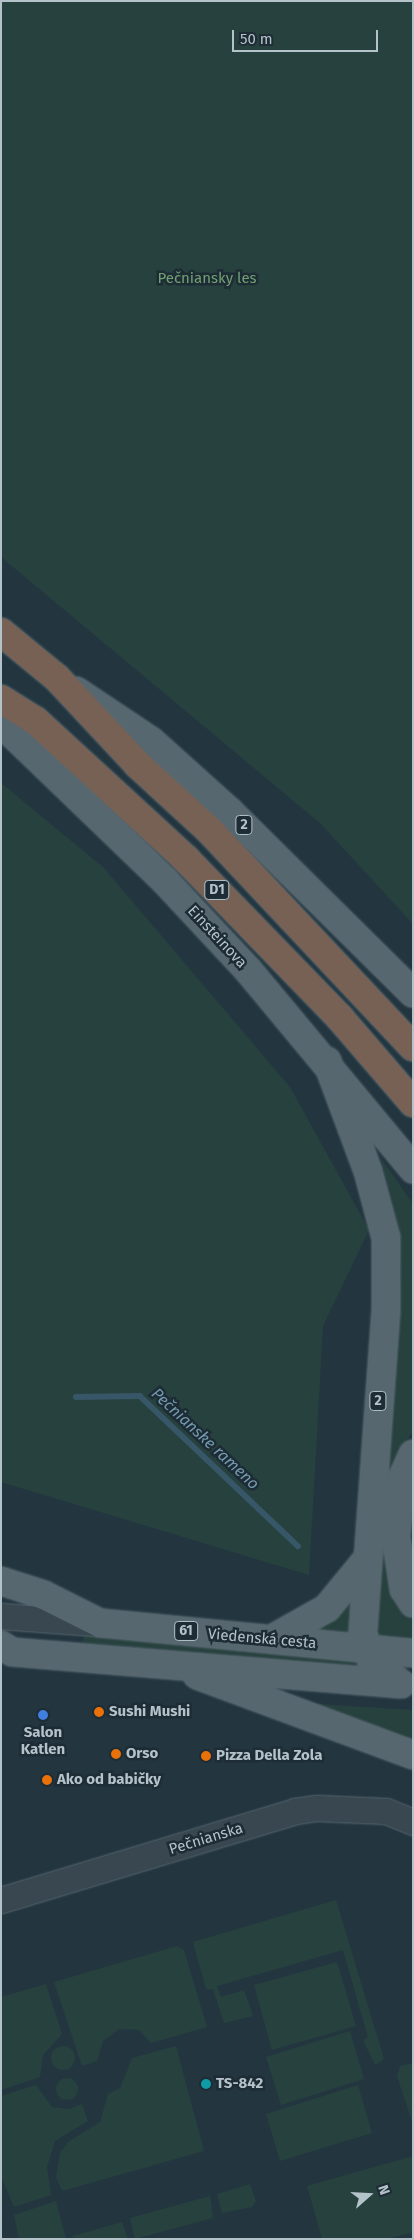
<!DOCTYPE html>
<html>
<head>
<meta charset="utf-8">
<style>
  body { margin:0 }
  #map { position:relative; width:414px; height:2240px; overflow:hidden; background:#233640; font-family:"Fira Sans",sans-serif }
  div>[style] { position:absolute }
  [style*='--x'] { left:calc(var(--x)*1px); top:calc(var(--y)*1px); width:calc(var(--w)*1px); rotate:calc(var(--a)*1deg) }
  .green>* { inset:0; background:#26413e }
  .round { border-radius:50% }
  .stream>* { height:5.5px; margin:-2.75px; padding:0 2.75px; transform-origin:2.75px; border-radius:2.75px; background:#375667 }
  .roads { filter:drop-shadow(0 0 1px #56656d) drop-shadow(0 0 1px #56656d) }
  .minor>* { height:25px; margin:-12.5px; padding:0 12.5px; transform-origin:12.5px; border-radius:12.5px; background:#384750 }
  .major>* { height:28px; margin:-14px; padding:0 14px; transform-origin:14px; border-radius:14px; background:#566770 }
  .highway>* { height:28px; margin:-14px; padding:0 14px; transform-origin:14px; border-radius:14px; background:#766154 }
  .dots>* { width:14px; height:14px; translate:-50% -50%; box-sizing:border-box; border:2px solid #1d2c35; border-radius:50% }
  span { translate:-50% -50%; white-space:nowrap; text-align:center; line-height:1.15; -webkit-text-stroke:5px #1d2c35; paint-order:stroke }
  .shield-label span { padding:1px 4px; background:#1d2c35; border:1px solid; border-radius:4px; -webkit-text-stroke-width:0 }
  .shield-label { font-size:14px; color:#b4c2ca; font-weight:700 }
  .park-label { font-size:15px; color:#71a171 }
  .street-label { font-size:15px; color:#b4c2ca }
  .poi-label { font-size:15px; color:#b4c2ca; font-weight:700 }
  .left { translate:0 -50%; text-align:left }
  .water-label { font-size:16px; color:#739aaf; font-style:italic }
  .frame { position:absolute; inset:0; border:2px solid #b4c2ca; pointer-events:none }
  .north { position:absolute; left:344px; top:2170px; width:50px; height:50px; -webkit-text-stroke:4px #1d2c35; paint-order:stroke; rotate:71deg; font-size:14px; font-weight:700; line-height:20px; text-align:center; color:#b4c2ca }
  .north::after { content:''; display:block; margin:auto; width:18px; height:22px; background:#b4c2ca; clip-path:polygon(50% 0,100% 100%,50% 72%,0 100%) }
  .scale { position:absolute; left:232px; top:30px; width:146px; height:22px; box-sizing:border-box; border:2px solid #b4c2ca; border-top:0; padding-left:6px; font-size:15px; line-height:18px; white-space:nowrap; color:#b4c2ca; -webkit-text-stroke:4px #1d2c35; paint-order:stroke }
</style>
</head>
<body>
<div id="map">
  <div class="green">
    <div style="clip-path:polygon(1px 1px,413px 1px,413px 924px,320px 823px,1px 557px)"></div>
    <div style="clip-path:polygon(1px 783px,103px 867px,290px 1087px,369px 1230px,323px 1326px,309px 1575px,1px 1482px)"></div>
    <div style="clip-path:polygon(381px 1158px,413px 1204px,413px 1431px,398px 1454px,396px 1594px,413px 1622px,413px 1641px,371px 1637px,401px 1273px,398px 1229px)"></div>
    <div style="clip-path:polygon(354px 1597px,352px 1634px,315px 1631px,315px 1628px)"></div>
    <div style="clip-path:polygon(84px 1634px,363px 1659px,368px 1668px,83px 1643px)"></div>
    <div style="clip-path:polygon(302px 1703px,413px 1710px,413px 1742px)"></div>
    <div style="clip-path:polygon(336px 1900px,384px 2059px,375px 2065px,363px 2040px,368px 2037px,343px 1950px,217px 1986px,221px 1997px,244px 1990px,253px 2016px,224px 2023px,213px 1989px,206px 1989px,193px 1942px)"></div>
    <div style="clip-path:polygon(177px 1946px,184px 1950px,207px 2027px,151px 2043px,139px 2030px,119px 2029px,103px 2041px,97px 2061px,82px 2066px,54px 1982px)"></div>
    <div style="clip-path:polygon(337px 1962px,356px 2026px,272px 2050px,254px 1985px)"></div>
    <div style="clip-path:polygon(46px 1984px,62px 2034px,43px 2055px,40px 2077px,1px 2090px,1px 1997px)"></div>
    <div style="clip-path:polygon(350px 2031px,364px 2079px,281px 2105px,266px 2057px)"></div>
    <div style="clip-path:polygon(176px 2046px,204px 2151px,62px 2191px,56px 2177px,60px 2153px,68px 2142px,100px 2122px,108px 2094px,120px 2088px,132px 2058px)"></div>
    <div class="round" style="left:51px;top:2046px;width:24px;height:24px"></div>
    <div style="clip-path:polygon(413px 2063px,413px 2125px,397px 2076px,400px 2066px)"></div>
    <div class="round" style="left:56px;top:2078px;width:22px;height:22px"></div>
    <div style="clip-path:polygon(36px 2085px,52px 2107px,69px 2109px,82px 2104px,88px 2121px,55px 2141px,47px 2167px,51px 2195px,14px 2207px,1px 2176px,1px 2096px)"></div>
    <div style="clip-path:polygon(358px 2085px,372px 2133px,280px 2161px,266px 2114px)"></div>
    <div style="clip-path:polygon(413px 2156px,413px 2232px,388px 2239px,322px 2239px,307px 2186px)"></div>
    <div style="clip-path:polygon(250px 2184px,256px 2201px,252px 2207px,222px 2213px,217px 2194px)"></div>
    <div style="clip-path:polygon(210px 2196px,213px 2218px,135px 2239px,130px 2218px)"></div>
    <div style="clip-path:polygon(56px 2201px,66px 2239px,19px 2239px,14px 2215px)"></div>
    <div style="clip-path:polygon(122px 2222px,128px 2239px,73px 2239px,73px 2236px)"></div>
  </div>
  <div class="stream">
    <div style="--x:76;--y:1397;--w:64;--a:-0.9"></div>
    <div style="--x:140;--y:1396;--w:218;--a:43.5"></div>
  </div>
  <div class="roads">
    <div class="minor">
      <div style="--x:1;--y:1616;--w:94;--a:4.3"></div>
      <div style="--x:1;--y:1900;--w:307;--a:-16.8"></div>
      <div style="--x:295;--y:1811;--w:22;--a:-8"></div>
      <div style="--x:317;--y:1808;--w:69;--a:2.5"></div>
      <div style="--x:386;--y:1811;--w:29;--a:22"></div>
    </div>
    <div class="major">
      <div style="--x:76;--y:691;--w:90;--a:33.7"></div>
      <div style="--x:151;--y:741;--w:105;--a:41.9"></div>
      <div style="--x:229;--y:811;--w:259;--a:44.7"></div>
      <div style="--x:1;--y:723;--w:228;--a:43.9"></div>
      <div style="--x:165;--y:881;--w:122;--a:47"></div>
      <div style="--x:248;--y:970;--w:259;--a:50.3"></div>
      <div style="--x:327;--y:1061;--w:117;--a:69.6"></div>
      <div style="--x:368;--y:1171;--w:69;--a:75"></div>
      <div style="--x:386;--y:1238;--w:72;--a:90"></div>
      <div style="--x:386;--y:1310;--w:325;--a:94.1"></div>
      <div style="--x:363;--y:1634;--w:28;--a:72"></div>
      <div style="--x:372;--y:1661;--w:37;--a:38"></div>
      <div style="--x:413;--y:1454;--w:30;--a:114"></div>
      <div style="--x:401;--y:1481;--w:56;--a:95.1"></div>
      <div style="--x:396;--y:1537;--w:53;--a:81.3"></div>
      <div style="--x:404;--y:1589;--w:17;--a:57"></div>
      <div style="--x:1;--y:1581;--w:45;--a:18"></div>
      <div style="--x:44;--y:1595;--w:63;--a:26.6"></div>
      <div style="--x:100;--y:1623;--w:314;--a:5.5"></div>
      <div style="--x:272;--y:1639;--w:63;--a:-29.4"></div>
      <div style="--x:327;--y:1608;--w:58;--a:-50.6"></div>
      <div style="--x:1;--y:1645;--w:13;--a:32"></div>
      <div style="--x:12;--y:1652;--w:390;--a:4.7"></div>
      <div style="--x:197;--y:1675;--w:230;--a:20.3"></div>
    </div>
    <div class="highway">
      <div style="--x:1;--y:632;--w:72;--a:39.4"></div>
      <div style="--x:57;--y:678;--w:119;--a:47"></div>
      <div style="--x:138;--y:765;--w:98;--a:42.5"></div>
      <div style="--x:210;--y:831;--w:296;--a:46.8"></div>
      <div style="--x:1;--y:699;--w:41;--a:32.2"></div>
      <div style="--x:36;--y:721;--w:204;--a:42.6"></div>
      <div style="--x:186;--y:859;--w:221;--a:45.9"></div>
      <div style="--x:340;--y:1018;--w:112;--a:49.3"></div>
    </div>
  </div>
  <div class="dots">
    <div style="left:99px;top:1712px;background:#e8710a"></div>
    <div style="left:43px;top:1715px;background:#3f7fe0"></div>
    <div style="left:116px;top:1754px;background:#e8710a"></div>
    <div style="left:206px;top:1756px;background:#e8710a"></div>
    <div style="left:47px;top:1780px;background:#e8710a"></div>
    <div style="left:206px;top:2084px;background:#0f9aa8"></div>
  </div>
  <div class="shield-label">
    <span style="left:244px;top:825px">2</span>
    <span style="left:217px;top:890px">D1</span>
    <span style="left:378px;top:1401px">2</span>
    <span style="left:186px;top:1631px">61</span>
  </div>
  <div class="park-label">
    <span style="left:207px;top:279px">Pečniansky les</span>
  </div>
  <div class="street-label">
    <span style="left:217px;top:937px;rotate:47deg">Einsteinova</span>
    <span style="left:262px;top:1639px;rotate:5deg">Viedenská cesta</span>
    <span style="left:206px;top:1839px;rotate:-17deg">Pečnianska</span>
  </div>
  <div class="poi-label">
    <span class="left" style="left:109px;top:1712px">Sushi Mushi</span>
    <span style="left:43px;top:1741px">Salon<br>Katlen</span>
    <span class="left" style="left:126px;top:1754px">Orso</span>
    <span class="left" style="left:216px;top:1756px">Pizza Della Zola</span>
    <span class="left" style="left:57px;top:1780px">Ako od babičky</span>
    <span class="left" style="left:216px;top:2084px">TS-842</span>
  </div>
  <div class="water-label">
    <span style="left:205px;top:1439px;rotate:43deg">Pečnianske rameno</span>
  </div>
  <div class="frame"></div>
  <div class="north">N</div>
  <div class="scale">50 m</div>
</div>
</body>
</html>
